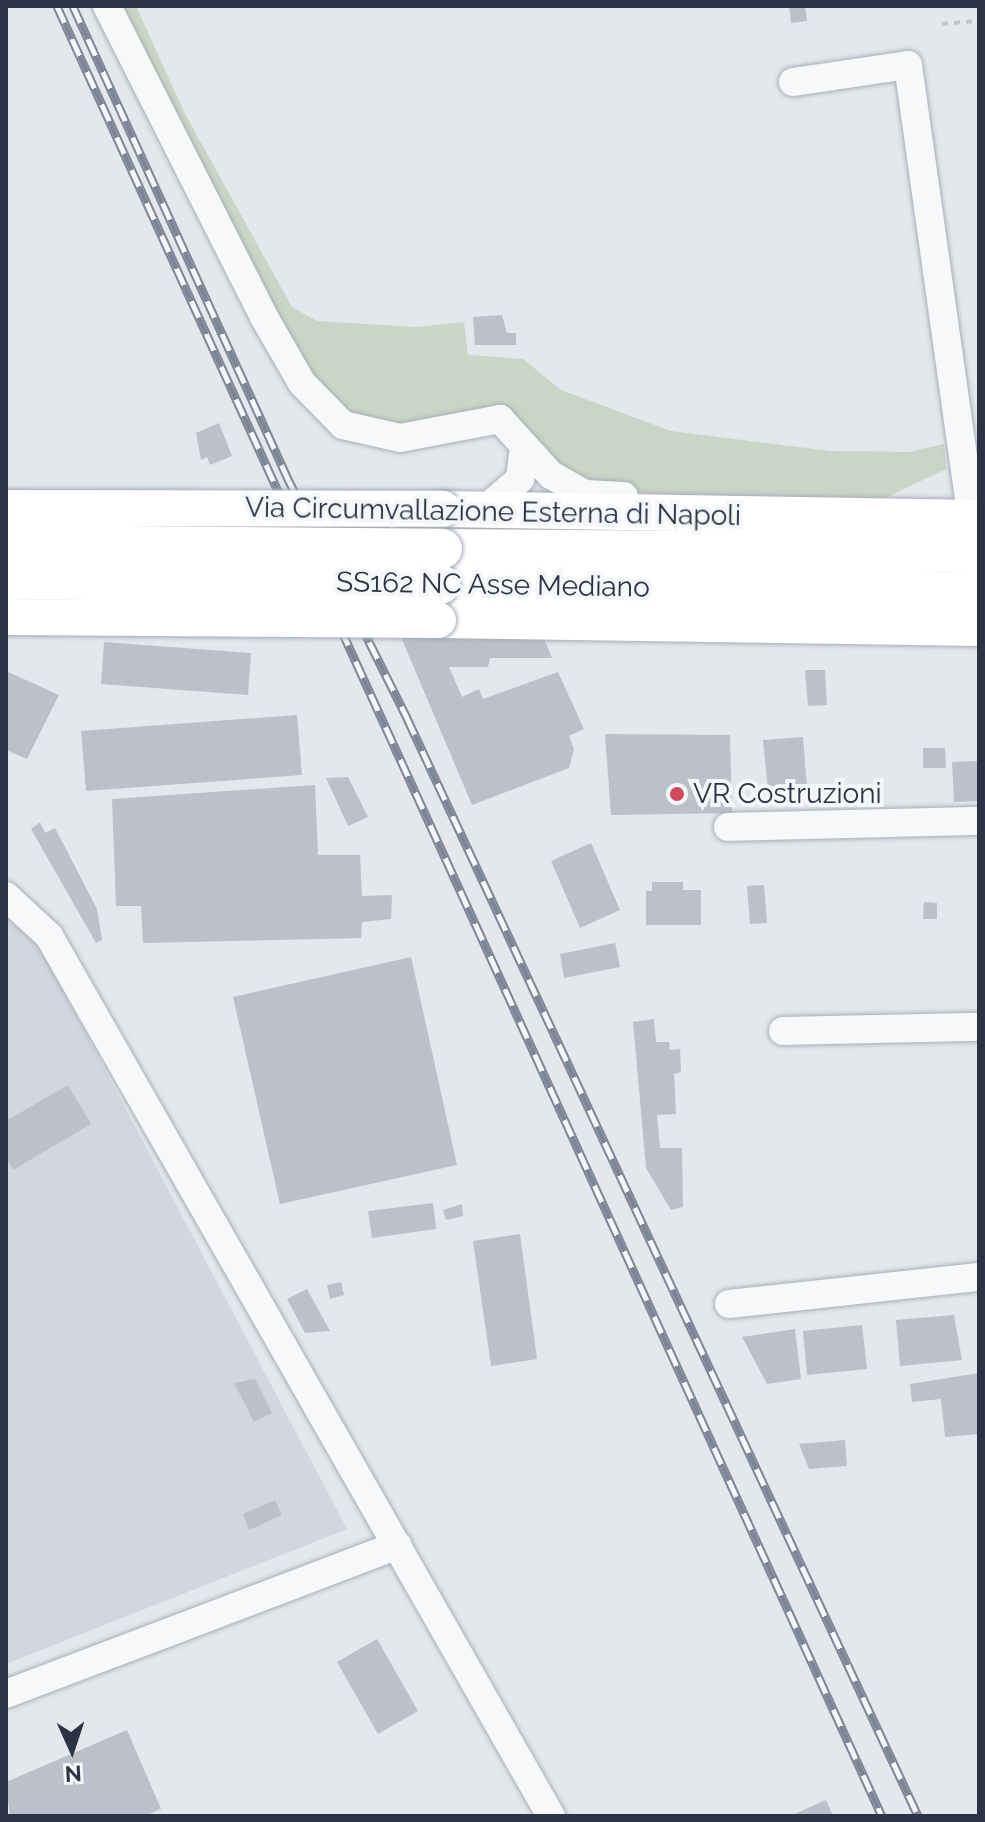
<!DOCTYPE html>
<html>
<head>
<meta charset="utf-8">
<style>
  body { margin:0 }
  #map { position:relative; width:985px; height:1822px; overflow:hidden; background:#e4e7ec; font-family:Raleway,sans-serif }
  div>[style] { position:absolute }
  [style*='--x'] { left:calc(var(--x)*1px); top:calc(var(--y)*1px); width:calc(var(--w)*1px); rotate:calc(var(--a)*1deg) }
  .built>* { inset:0; background:#d2d6de }
  .green>* { inset:0; background:#c9d6c5 }
  .building>* { inset:0; background:#bbc0ca }
  .path>* { height:4px; margin-top:-2px; transform-origin:0; background:repeating-linear-gradient(90deg,#c2c5cb 0 6px,transparent 0 12px) }
  .roads { filter:drop-shadow(0 0 2px #a9aeb7) drop-shadow(0 0 2px #a9aeb7) }
  .minor>* { height:28px; margin:-14px; padding:0 14px; transform-origin:14px; border-radius:14px; background:#f7f8fa }
  .major>* { height:36px; margin:-18px; padding:0 18px; transform-origin:18px; border-radius:18px; background:#fff }
  .highway>* { height:40px; margin:-20px; padding:0 20px; transform-origin:20px; border-radius:20px; background:#fff }
  .rail>* { height:9px; margin-top:-4.5px; transform-origin:0; background:repeating-linear-gradient(90deg,#f4f6f9 0 18px,#7d8696 0 36px); box-sizing:border-box; border-block:2px solid #7d8696 }
  .bridges { filter:drop-shadow(0 0 2px #a3abb8) drop-shadow(0 0 2px #a3abb8) }
  .major-bridge>* { height:36px; margin:-18px; padding:0 18px; transform-origin:18px; border-radius:18px; background:#fff }
  .highway-bridge>* { height:40px; margin:-20px; padding:0 20px; transform-origin:20px; border-radius:20px; background:#fff }
  .dots>* { width:22px; height:22px; translate:-50% -50%; box-sizing:border-box; border:4px solid #f4f6f9; border-radius:50% }
  span { translate:-50% -50%; white-space:nowrap; text-align:center; line-height:1.15; -webkit-text-stroke:8px #f4f6f9; paint-order:stroke }
  .street-label { font-size:28px; color:#2b3445 }
  .poi-label { font-size:28px; color:#2b3445 }
  .left { translate:0 -50%; text-align:left }
  .frame { position:absolute; inset:0; border:8px solid #2b3445; pointer-events:none }
  .north { position:absolute; left:32px; top:1710px; width:80px; height:80px; -webkit-text-stroke:6px #f4f6f9; paint-order:stroke; rotate:177deg; font-size:22px; font-weight:700; line-height:32px; text-align:center; color:#2b3445 }
  .north::after { content:''; display:block; margin:auto; width:28px; height:36px; background:#2b3445; clip-path:polygon(50% 0,100% 100%,50% 72%,0 100%) }
</style>
</head>
<body>
<div id="map">
  <div class="built">
    <div style="clip-path:polygon(6px 918px,42px 950px,347px 1529px,6px 1664px)"></div>
  </div>
  <div class="green">
    <div style="clip-path:polygon(112px 6px,136px 6px,184px 112px,292px 307px,317px 321px,415px 327px,464px 322px,468px 355px,523px 359px,561px 390px,671px 431px,831px 451px,909px 452px,944px 444px,946px 469px,868px 506px,738px 503px,578px 486px,523px 428px,363px 425px,313px 384px)"></div>
  </div>
  <div class="building">
    <div style="clip-path:polygon(789px 6px,805px 6px,807px 21px,791px 23px)"></div>
    <div style="clip-path:polygon(502px 315px,507px 333px,516px 333px,516px 345px,475px 345px,473px 317px)"></div>
    <div style="clip-path:polygon(219px 423px,232px 456px,210px 465px,207px 457px,201px 460px,196px 433px)"></div>
    <div style="clip-path:polygon(401px 637px,544px 639px,552px 658px,490px 658px,488px 667px,449px 667px,462px 697px,479px 689px,483px 699px,558px 672px,584px 729px,569px 736px,574px 749px,569px 768px,472px 805px)"></div>
    <div style="clip-path:polygon(104px 642px,251px 653px,248px 695px,101px 684px)"></div>
    <div style="clip-path:polygon(805px 670px,825px 670px,827px 705px,808px 706px)"></div>
    <div style="clip-path:polygon(6px 671px,59px 695px,27px 759px,6px 750px)"></div>
    <div style="clip-path:polygon(297px 715px,302px 775px,86px 791px,81px 731px)"></div>
    <div style="clip-path:polygon(605px 734px,730px 735px,732px 813px,611px 815px)"></div>
    <div style="clip-path:polygon(803px 737px,807px 788px,768px 791px,763px 740px)"></div>
    <div style="clip-path:polygon(923px 748px,945px 748px,946px 768px,923px 768px)"></div>
    <div style="clip-path:polygon(979px 761px,979px 801px,954px 802px,952px 762px)"></div>
    <div style="clip-path:polygon(348px 777px,368px 817px,348px 826px,326px 778px)"></div>
    <div style="clip-path:polygon(315px 785px,318px 855px,360px 855px,362px 896px,392px 895px,391px 919px,362px 922px,361px 938px,143px 943px,141px 906px,116px 906px,112px 799px)"></div>
    <div style="clip-path:polygon(40px 822px,45px 833px,55px 828px,97px 909px,102px 940px,96px 943px,31px 829px)"></div>
    <div style="clip-path:polygon(591px 843px,620px 910px,580px 928px,551px 861px)"></div>
    <div style="clip-path:polygon(652px 882px,683px 882px,683px 890px,701px 890px,701px 925px,646px 925px,646px 891px,652px 891px)"></div>
    <div style="clip-path:polygon(764px 885px,767px 923px,750px 924px,747px 886px)"></div>
    <div style="clip-path:polygon(924px 902px,937px 903px,937px 919px,923px 919px)"></div>
    <div style="clip-path:polygon(615px 943px,620px 967px,564px 978px,560px 954px)"></div>
    <div style="clip-path:polygon(411px 957px,457px 1165px,280px 1204px,233px 997px)"></div>
    <div style="clip-path:polygon(654px 1019px,656px 1042px,669px 1042px,670px 1050px,680px 1049px,681px 1072px,674px 1074px,676px 1114px,657px 1115px,660px 1148px,682px 1148px,683px 1207px,671px 1210px,646px 1168px,633px 1022px)"></div>
    <div style="clip-path:polygon(68px 1085px,91px 1124px,13px 1170px,6px 1158px,6px 1121px)"></div>
    <div style="clip-path:polygon(433px 1203px,436px 1229px,372px 1238px,368px 1211px)"></div>
    <div style="clip-path:polygon(462px 1204px,463px 1216px,446px 1220px,443px 1210px)"></div>
    <div style="clip-path:polygon(520px 1234px,537px 1359px,491px 1366px,473px 1241px)"></div>
    <div style="clip-path:polygon(341px 1282px,344px 1295px,330px 1299px,327px 1285px)"></div>
    <div style="clip-path:polygon(307px 1289px,330px 1331px,305px 1333px,287px 1299px)"></div>
    <div style="clip-path:polygon(954px 1315px,962px 1360px,900px 1366px,896px 1320px)"></div>
    <div style="clip-path:polygon(862px 1325px,867px 1369px,807px 1375px,803px 1331px)"></div>
    <div style="clip-path:polygon(795px 1329px,801px 1379px,767px 1384px,742px 1337px)"></div>
    <div style="clip-path:polygon(979px 1373px,979px 1434px,945px 1437px,941px 1399px,912px 1402px,910px 1384px)"></div>
    <div style="clip-path:polygon(255px 1379px,272px 1413px,254px 1422px,234px 1383px)"></div>
    <div style="clip-path:polygon(845px 1440px,847px 1466px,809px 1469px,799px 1444px)"></div>
    <div style="clip-path:polygon(275px 1500px,282px 1515px,249px 1530px,243px 1514px)"></div>
    <div style="clip-path:polygon(377px 1639px,418px 1711px,378px 1734px,337px 1662px)"></div>
    <div style="clip-path:polygon(127px 1730px,161px 1809px,145px 1816px,10px 1816px,6px 1782px)"></div>
    <div style="clip-path:polygon(826px 1800px,833px 1816px,790px 1816px)"></div>
  </div>
  <div class="path">
    <div style="--x:942;--y:24;--w:37;--a:-5"></div>
  </div>
  <div class="roads">
    <div class="minor">
      <div style="--x:107;--y:6;--w:348;--a:63.2"></div>
      <div style="--x:264;--y:317;--w:76;--a:60.1"></div>
      <div style="--x:302;--y:383;--w:59;--a:45.7"></div>
      <div style="--x:343;--y:425;--w:58;--a:12.8"></div>
      <div style="--x:400;--y:438;--w:102;--a:-10.8"></div>
      <div style="--x:500;--y:419;--w:76;--a:47.7"></div>
      <div style="--x:551;--y:475;--w:39;--a:29"></div>
      <div style="--x:585;--y:494;--w:39;--a:3"></div>
      <div style="--x:793;--y:82;--w:116;--a:-8.4"></div>
      <div style="--x:908;--y:65;--w:457;--a:82"></div>
      <div style="--x:484;--y:510;--w:48;--a:-40.7"></div>
      <div style="--x:520;--y:479;--w:32;--a:-83"></div>
      <div style="--x:728;--y:827;--w:251;--a:-1.4"></div>
      <div style="--x:6;--y:896;--w:59;--a:42.9"></div>
      <div style="--x:49;--y:936;--w:1013;--a:60.3"></div>
      <div style="--x:783;--y:1031;--w:196;--a:-1.2"></div>
      <div style="--x:729;--y:1304;--w:251;--a:-6.2"></div>
      <div style="--x:6;--y:1694;--w:419;--a:-20.8"></div>
    </div>
    <div class="major">
      <div style="--x:443;--y:509;--w:536;--a:0.96"></div>
      <div style="--x:438;--y:620;--w:541;--a:0.85"></div>
    </div>
    <div class="highway">
      <div style="--x:442;--y:549;--w:537;--a:0.43"></div>
      <div style="--x:440;--y:584;--w:539;--a:0.96"></div>
    </div>
  </div>
  <div class="rail">
    <div style="--x:57;--y:6;--w:1989;--a:65.5"></div>
    <div style="--x:73;--y:6;--w:522;--a:65.55"></div>
    <div style="--x:289;--y:481;--w:265;--a:63.5"></div>
    <div style="--x:407;--y:718;--w:1211;--a:65.04"></div>
  </div>
  <div class="bridges">
    <div class="major-bridge">
      <div style="--x:6;--y:508;--w:437;--a:0.1"></div>
      <div style="--x:6;--y:617;--w:432;--a:0.4"></div>
    </div>
    <div class="highway-bridge">
      <div style="--x:6;--y:545;--w:436;--a:0.5"></div>
      <div style="--x:6;--y:579;--w:434;--a:0.7"></div>
    </div>
  </div>
  <div class="dots">
    <div style="left:677px;top:794px;background:#d1495b"></div>
  </div>
  <div class="street-label">
    <span style="left:493px;top:512px;rotate:1deg">Via Circumvallazione Esterna di Napoli</span>
    <span style="left:493px;top:585px;rotate:1deg">SS162 NC Asse Mediano</span>
  </div>
  <div class="poi-label">
    <span class="left" style="left:693px;top:794px">VR Costruzioni</span>
  </div>
  <div class="frame"></div>
  <div class="north">N</div>
</div>
</body>
</html>
